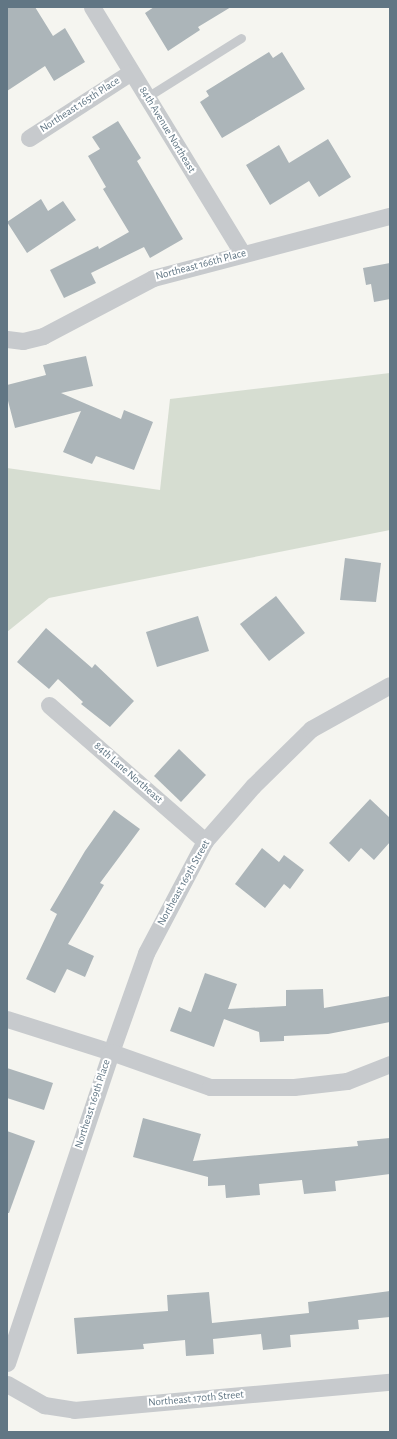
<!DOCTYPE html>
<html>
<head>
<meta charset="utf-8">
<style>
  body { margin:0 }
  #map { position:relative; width:397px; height:1439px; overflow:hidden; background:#f5f5f0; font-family:"Alegreya Sans",sans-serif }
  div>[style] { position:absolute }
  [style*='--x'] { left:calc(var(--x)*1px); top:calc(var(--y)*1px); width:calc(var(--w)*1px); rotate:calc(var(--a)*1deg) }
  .green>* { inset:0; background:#d6ddd1 }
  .building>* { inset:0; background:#acb5b9 }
  .lane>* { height:9px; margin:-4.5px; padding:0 4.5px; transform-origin:4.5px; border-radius:4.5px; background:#c7cacd }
  .street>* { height:17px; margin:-8.5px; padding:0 8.5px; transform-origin:8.5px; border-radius:8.5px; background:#c7cacd }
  span { translate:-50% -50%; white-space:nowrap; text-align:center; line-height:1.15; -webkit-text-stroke:4px #fff; paint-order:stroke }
  .street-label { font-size:11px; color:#617684 }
  .frame { position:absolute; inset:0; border:8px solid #617684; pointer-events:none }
</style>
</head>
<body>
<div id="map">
  <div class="green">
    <div style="clip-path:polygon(390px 373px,390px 530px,49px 598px,7px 632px,7px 468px,160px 490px,170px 399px)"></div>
  </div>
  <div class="building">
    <div style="clip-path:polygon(7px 7px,35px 7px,53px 36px,65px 28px,85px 62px,54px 81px,45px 66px,7px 91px)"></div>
    <div style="clip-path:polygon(154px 7px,231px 7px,198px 27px,200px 30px,168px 51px,145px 13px)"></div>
    <div style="clip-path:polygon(269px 52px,273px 58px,282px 52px,305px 89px,222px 138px,200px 102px,209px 96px,206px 91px)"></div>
    <div style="clip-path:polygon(118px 121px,141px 158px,137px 161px,183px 239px,150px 258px,144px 247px,91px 273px,96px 283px,64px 298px,50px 270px,98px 246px,99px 249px,129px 232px,103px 189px,106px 187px,88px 156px,100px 149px,92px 137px)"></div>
    <div style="clip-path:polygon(328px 139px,351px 177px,319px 197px,309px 181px,270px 205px,246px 165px,279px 145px,289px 163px)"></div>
    <div style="clip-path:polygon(41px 199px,48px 211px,63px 201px,76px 220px,27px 253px,7px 222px)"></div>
    <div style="clip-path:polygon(390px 263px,390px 299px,374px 302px,371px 284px,366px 285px,363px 268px)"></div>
    <div style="clip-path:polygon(86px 356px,93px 386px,61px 393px,121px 419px,124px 410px,153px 422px,134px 470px,96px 456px,92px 464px,63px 452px,81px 411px,15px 428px,7px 397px,7px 385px,46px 375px,43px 365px)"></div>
    <div style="clip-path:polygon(345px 558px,381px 563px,376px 602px,340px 600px)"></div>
    <div style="clip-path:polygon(276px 596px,305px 633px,269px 661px,240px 624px)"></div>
    <div style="clip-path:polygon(198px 616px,209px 651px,157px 667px,146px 632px)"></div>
    <div style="clip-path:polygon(46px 628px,92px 668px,95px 664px,134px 701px,110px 727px,81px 704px,83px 702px,58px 679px,49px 689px,17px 662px)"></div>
    <div style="clip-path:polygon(179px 749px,206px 775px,181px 802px,154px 776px)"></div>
    <div style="clip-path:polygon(370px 799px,390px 818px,390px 842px,374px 860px,361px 848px,349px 862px,329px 843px)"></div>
    <div style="clip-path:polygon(114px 810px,140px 829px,100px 883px,104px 885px,68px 944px,94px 956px,85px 977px,67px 969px,55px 993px,26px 979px,57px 914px,50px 910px,85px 851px)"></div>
    <div style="clip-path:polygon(262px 848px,279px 862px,284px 855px,304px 870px,290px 889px,284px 884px,265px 908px,235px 884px)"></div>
    <div style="clip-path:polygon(205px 973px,237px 984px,228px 1009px,286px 1006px,286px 990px,323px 989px,324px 1008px,390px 996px,390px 1022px,328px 1034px,284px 1036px,284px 1041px,260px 1042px,259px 1032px,224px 1019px,214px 1047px,170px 1031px,179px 1007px,191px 1012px)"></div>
    <div style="clip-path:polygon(7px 1068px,53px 1083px,44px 1110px,7px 1098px)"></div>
    <div style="clip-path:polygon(143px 1118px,201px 1134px,193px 1161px,358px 1146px,357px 1141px,390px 1138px,390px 1174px,335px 1181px,336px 1191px,304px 1194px,302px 1180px,259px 1184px,260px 1195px,226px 1198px,225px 1185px,208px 1186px,208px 1177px,133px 1157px)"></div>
    <div style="clip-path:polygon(7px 1131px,35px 1141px,9px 1213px,7px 1213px)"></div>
    <div style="clip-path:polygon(390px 1291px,390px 1317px,358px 1320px,359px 1329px,290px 1335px,291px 1347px,263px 1350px,261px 1334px,213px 1339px,214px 1354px,186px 1356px,185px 1340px,143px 1344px,144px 1349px,77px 1354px,74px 1318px,168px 1311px,167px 1295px,209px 1292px,212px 1323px,309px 1313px,308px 1302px)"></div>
  </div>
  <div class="lane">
    <div style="--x:147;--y:97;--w:111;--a:-32.1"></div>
  </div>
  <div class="street">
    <div style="--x:92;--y:7;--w:288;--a:58.6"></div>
    <div style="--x:29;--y:138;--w:121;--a:-32.9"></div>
    <div style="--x:7;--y:339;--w:16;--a:7"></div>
    <div style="--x:23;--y:341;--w:21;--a:-14"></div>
    <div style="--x:43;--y:336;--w:124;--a:-27.8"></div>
    <div style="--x:153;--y:278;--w:245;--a:-14.7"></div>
    <div style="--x:49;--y:705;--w:207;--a:41.1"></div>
    <div style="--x:7;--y:1019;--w:109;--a:17.6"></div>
    <div style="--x:111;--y:1052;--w:105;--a:-70.5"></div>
    <div style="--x:146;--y:953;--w:127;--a:-62.2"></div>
    <div style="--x:205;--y:841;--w:73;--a:-48.9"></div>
    <div style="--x:253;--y:786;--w:81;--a:-44.5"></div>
    <div style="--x:311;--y:729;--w:90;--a:-29.1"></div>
    <div style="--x:7;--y:1363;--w:328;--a:-71.5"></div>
    <div style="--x:111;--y:1052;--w:105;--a:19.5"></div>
    <div style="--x:210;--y:1087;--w:84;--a:0"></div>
    <div style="--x:294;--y:1087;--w:53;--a:-6.5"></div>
    <div style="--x:347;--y:1081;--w:46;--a:-21.6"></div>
    <div style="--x:7;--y:1384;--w:43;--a:29.6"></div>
    <div style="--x:44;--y:1405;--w:30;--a:9"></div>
    <div style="--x:74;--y:1410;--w:317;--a:-5.1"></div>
  </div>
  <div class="street-label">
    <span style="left:80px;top:105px;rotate:-33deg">Northeast 165th Place</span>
    <span style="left:167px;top:130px;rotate:59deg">84th Avenue Northeast</span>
    <span style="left:201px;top:265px;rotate:-15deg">Northeast 166th Place</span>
    <span style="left:128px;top:773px;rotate:41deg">84th Lane Northeast</span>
    <span style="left:184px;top:883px;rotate:-61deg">Northeast 169th Street</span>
    <span style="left:93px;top:1104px;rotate:-72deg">Northeast 169th Place</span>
    <span style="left:196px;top:1399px;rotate:-5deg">Northeast 170th Street</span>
  </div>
  <div class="frame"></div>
</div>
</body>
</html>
